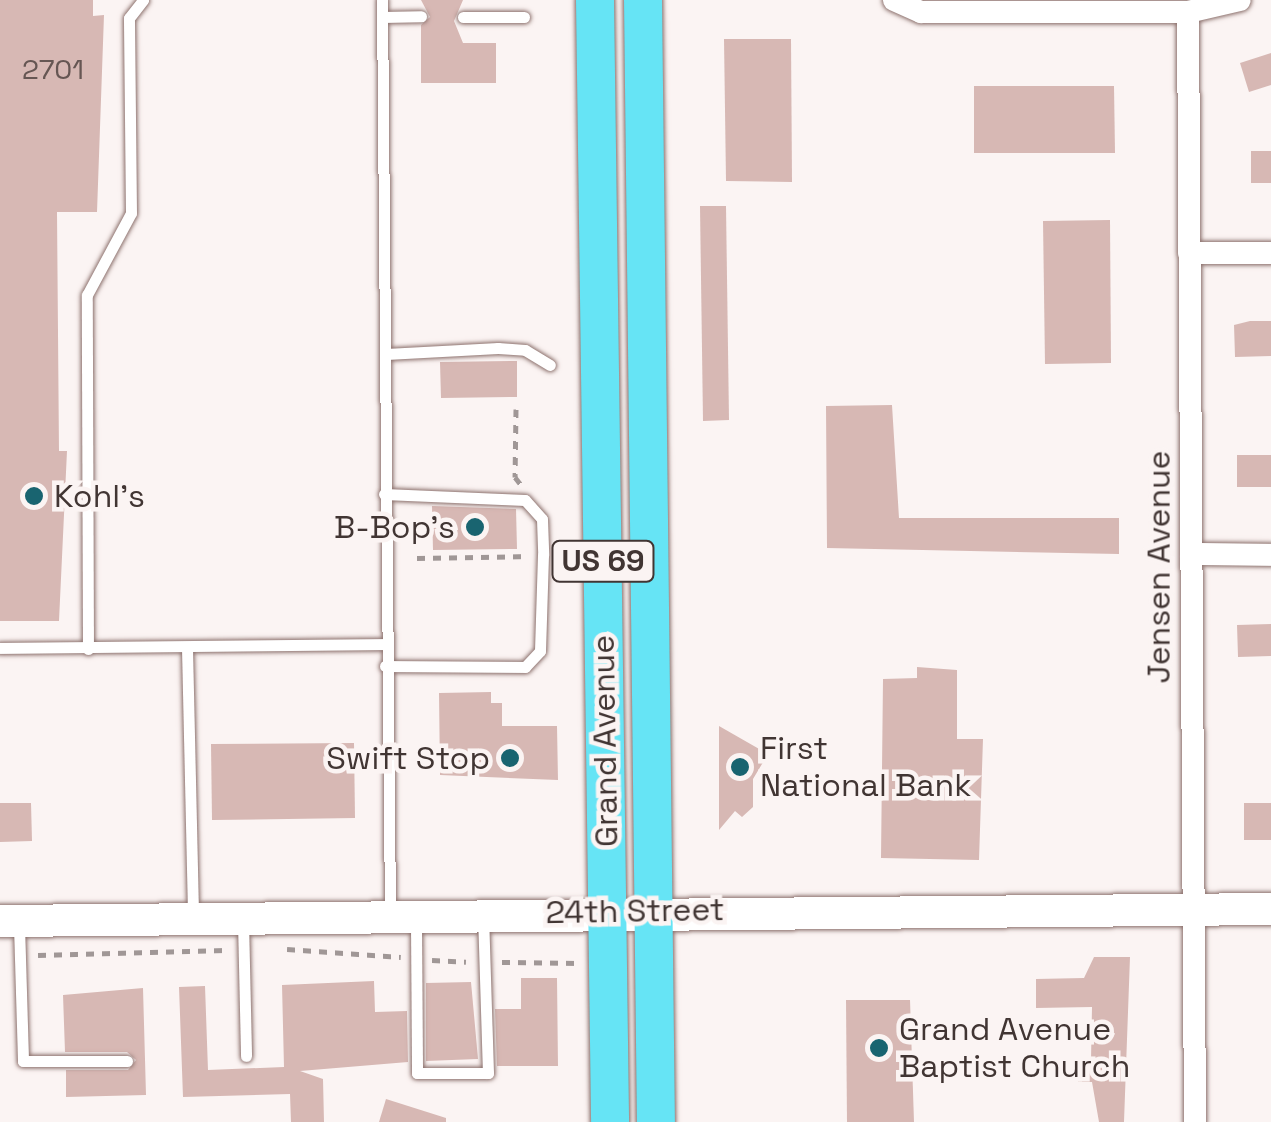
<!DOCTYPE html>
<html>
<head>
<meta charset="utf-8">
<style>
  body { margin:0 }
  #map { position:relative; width:1271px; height:1122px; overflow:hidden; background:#fbf4f3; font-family:"Space Grotesk",sans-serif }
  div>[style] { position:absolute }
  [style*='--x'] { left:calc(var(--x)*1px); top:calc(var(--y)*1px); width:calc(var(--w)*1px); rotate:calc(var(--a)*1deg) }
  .building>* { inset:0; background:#d7b8b4 }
  .path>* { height:5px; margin-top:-2.5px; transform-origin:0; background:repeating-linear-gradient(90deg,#a09796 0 8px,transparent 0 16px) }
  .roads { filter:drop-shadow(0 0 2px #8d726e) drop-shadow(0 0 2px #8d726e) }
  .service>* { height:11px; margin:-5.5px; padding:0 5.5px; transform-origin:5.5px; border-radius:5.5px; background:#fff }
  .minor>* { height:22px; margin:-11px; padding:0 11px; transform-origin:11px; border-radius:11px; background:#fff }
  .secondary>* { height:32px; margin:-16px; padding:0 16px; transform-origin:16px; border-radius:16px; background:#fff }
  .primary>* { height:38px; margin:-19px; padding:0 19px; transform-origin:19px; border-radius:19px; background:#66e4f5 }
  .dots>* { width:28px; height:28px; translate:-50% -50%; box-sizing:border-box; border:5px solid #fbf4f3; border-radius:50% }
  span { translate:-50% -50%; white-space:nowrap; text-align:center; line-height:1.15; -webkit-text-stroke:9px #fbf4f3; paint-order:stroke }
  .number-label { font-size:28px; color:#665653 }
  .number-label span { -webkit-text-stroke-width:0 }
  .shield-label span { padding:2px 8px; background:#fbf4f3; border:2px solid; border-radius:8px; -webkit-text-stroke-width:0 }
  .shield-label { font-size:30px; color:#413533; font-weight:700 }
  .poi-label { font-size:32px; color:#413533 }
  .left { translate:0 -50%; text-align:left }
  .right { translate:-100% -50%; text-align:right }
  .street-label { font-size:32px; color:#413533 }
</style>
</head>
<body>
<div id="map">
  <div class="building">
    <div style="clip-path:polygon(0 0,93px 0,93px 16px,104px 15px,97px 212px,57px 212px,59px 451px,67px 451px,59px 621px,0 621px)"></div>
    <div style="clip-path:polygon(421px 0,463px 0,454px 21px,463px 43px,496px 43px,496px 83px,421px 83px,421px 25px,430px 17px)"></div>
    <div style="clip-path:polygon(724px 39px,791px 39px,792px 182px,726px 181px)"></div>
    <div style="clip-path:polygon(1271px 53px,1271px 85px,1249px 92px,1240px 63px)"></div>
    <div style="clip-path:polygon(974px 86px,1114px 86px,1115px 153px,974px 153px)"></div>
    <div style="clip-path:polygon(1251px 151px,1271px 151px,1271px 183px,1251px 183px)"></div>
    <div style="clip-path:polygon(700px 206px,726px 206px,729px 420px,703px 421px)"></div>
    <div style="clip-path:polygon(1110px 220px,1111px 363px,1045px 364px,1043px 221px)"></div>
    <div style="clip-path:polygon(1250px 321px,1271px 321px,1271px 356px,1235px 357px,1234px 325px)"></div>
    <div style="clip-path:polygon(517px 361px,517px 397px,441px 398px,440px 362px)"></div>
    <div style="clip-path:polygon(892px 405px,899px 518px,1119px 518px,1119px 554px,827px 548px,826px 406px)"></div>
    <div style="clip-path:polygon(1237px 455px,1271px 455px,1271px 487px,1237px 487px)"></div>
    <div style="clip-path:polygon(432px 506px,516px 509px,517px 549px,433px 550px)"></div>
    <div style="clip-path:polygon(1271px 624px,1271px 656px,1238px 657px,1237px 625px)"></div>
    <div style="clip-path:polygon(917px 667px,957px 670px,957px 739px,983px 739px,979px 860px,881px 858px,883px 679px,917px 678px)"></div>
    <div style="clip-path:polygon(491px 692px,491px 703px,502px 703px,502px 726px,557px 726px,558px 780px,440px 775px,439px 693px)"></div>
    <div style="clip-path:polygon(719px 726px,768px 754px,753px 779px,753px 807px,742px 817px,735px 811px,719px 830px)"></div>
    <div style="clip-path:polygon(354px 743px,355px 818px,212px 820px,211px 744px)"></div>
    <div style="clip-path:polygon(0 803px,31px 803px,32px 841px,0 842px)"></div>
    <div style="clip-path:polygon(1244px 803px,1271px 803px,1271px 840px,1244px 840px)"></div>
    <div style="clip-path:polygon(1094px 957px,1130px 957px,1124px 1122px,1099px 1122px,1092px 1082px,1078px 1082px,1078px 1060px,1091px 1060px,1092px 1007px,1036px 1008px,1036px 979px,1084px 978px)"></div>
    <div style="clip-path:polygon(521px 978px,557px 978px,558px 1066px,497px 1066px,495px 1009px,521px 1009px)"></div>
    <div style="clip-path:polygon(374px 981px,375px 1012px,407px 1011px,408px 1062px,300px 1071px,323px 1079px,324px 1122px,291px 1122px,290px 1094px,183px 1097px,179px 987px,205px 986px,208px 1070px,284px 1067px,282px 985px)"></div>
    <div style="clip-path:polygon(471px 982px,478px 1059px,426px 1061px,426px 983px)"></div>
    <div style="clip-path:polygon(143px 988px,146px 1095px,66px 1097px,66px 1070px,128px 1070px,136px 1060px,127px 1052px,65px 1052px,63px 995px)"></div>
    <div style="clip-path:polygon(846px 1000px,910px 1000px,914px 1122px,847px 1122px)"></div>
    <div style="clip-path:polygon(386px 1099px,446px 1118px,446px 1122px,379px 1122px)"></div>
  </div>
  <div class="path">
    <div style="--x:516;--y:409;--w:68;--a:90.8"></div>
    <div style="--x:515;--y:477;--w:11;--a:52"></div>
    <div style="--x:417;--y:558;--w:112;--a:-1"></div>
    <div style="--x:287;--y:949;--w:114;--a:4"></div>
    <div style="--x:38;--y:955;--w:188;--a:-1.5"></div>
    <div style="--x:432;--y:960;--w:34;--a:3"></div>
    <div style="--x:502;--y:962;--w:77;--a:0.7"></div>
  </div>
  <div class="roads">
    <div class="service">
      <div style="--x:382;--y:0;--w:913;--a:89.5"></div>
      <div style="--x:382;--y:17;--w:39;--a:-1"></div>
      <div style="--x:463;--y:17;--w:61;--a:0"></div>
      <div style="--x:386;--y:354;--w:112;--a:-3.1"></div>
      <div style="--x:498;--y:348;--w:27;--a:4"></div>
      <div style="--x:525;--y:350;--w:29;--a:31"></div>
      <div style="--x:384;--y:494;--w:141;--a:2.4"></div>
      <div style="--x:525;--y:500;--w:25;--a:48"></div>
      <div style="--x:542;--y:519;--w:36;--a:88"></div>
      <div style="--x:543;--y:555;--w:96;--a:91.8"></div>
      <div style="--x:540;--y:651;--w:22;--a:133"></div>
      <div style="--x:525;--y:667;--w:140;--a:-179.6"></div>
      <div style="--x:0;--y:648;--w:385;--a:-0.6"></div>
      <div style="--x:187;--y:648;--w:269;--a:88.7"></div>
      <div style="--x:88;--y:649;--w:354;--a:-90.2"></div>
      <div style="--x:87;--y:295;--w:93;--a:-61.8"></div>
      <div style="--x:131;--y:213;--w:195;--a:-90.6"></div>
      <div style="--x:129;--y:18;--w:23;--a:-52"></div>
      <div style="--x:243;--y:921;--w:135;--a:88.7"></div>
      <div style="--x:416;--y:923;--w:150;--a:89.6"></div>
      <div style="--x:417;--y:1073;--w:71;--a:0"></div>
      <div style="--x:488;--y:1073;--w:155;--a:-91.8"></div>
      <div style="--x:19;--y:925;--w:136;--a:88.3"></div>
      <div style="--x:23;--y:1061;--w:104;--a:0"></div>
    </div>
    <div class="minor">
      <div style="--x:894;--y:0;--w:30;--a:24"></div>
      <div style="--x:921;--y:12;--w:267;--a:0"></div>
      <div style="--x:1188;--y:12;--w:53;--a:-13"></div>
      <div style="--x:1188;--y:12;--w:1110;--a:89.64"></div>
      <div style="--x:1189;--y:253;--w:82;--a:0"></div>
      <div style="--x:1191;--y:554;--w:80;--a:0.7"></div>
    </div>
    <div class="secondary">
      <div style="--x:0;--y:921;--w:1271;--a:-0.54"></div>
    </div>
    <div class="primary">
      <div style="--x:595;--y:0;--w:1122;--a:89.23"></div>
      <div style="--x:643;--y:0;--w:1122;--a:89.34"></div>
    </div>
  </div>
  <div class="dots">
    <div style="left:34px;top:496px;background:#196470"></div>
    <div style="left:475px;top:527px;background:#196470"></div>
    <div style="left:510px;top:758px;background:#196470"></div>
    <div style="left:740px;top:767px;background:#196470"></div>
    <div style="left:879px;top:1048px;background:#196470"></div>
  </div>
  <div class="number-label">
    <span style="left:53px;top:69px">2701</span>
  </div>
  <div class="shield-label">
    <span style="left:603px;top:561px">US 69</span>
  </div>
  <div class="poi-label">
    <span class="left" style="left:54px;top:496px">Kohl's</span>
    <span class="right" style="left:455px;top:527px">B-Bop's</span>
    <span class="left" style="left:760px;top:767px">First<br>National Bank</span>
    <span class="right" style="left:490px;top:758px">Swift Stop</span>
    <span class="left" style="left:899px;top:1048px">Grand Avenue<br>Baptist Church</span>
  </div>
  <div class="street-label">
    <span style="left:1159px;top:567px;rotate:-90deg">Jensen Avenue</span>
    <span style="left:605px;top:741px;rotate:-91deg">Grand Avenue</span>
    <span style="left:635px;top:911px;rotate:-1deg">24th Street</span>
  </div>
</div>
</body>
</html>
